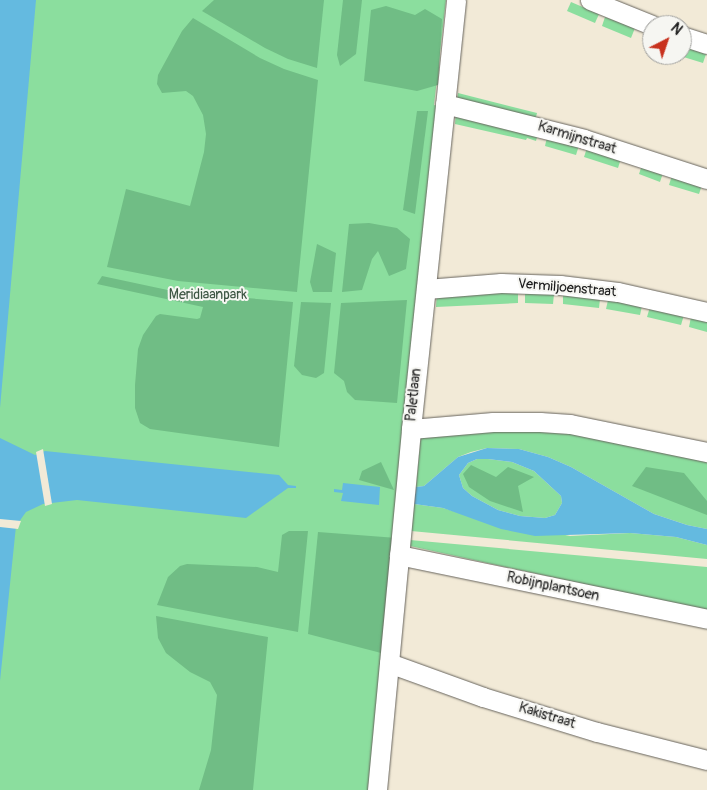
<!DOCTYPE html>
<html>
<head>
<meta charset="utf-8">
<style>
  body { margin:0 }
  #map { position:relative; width:707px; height:790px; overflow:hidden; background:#f2ead7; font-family:Pangolin,sans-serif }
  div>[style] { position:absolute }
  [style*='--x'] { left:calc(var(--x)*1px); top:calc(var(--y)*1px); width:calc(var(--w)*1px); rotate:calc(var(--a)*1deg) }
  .green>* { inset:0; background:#8bde9e }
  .forest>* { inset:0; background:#70bd85 }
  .water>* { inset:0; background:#64bae0 }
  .pier>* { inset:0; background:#f2ead7 }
  .roads { filter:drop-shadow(0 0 1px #67645d) drop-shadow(0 0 1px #67645d) }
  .minor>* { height:19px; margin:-9.5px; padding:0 9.5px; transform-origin:9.5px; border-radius:9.5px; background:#fff }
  span { translate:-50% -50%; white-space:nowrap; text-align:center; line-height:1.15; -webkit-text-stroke:4px #f6f6f2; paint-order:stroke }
  .street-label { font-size:14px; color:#1c1c1c }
  .park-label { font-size:14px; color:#3d5643 }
  .north { position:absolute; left:642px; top:15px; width:50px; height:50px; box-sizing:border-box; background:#f6f6f2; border:1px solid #9f9f9c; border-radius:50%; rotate:41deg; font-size:14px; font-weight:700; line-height:20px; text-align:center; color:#1c1c1c }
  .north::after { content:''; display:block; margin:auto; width:18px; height:22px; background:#c8321e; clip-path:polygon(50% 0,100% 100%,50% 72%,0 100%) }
</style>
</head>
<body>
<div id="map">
  <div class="green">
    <div style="clip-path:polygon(28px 0,446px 0,434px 105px,441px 107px,373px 790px,0 790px,0 287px)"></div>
    <div style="clip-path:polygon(571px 2px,599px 14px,595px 23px,567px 11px)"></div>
    <div style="clip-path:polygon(605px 17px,635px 28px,631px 38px,602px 26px)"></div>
    <div style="clip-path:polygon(682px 46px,706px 54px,703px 63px,677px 55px,682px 55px)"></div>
    <div style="clip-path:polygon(458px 93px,537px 113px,535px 121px,457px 101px)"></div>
    <div style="clip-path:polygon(456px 112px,539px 130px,536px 141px,527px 138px,526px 140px,455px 124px)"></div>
    <div style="clip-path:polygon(548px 133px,580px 142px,576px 155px,545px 146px)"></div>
    <div style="clip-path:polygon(588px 145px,622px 155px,618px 168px,584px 157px)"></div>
    <div style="clip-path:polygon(643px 162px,664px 170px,660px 182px,639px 174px)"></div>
    <div style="clip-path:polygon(673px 172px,703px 182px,699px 194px,669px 185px)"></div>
    <div style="clip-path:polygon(437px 292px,518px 292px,518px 303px,436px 307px)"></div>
    <div style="clip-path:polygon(525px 293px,554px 294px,553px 304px,525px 303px)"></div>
    <div style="clip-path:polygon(563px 294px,600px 299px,599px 308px,563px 304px)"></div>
    <div style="clip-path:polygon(608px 300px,642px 306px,640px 315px,606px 309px)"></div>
    <div style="clip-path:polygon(650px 307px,684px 315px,681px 325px,647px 317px)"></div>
    <div style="clip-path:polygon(691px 317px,707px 322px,707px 332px,689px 327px)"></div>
    <div style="clip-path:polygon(548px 427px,707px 458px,707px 529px,687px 525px,654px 514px,571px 467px,548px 457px,519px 449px,487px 448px,471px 452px,458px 457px,424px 486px,416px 487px,421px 433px)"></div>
    <div style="clip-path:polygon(477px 459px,488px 459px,512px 462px,534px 471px,561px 496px,562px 503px,555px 515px,545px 518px,520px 516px,498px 510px,472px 496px,463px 488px,459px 475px,468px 463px)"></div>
    <div style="clip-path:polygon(414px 504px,443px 508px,463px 514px,570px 536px,630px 533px,676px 537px,707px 545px,707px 559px,411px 531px)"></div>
    <div style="clip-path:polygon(410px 540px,707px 567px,707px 611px,410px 546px)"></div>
  </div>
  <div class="forest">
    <div style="clip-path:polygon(214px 0,324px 0,317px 68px,288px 59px,265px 48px,202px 11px)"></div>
    <div style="clip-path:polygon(343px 0,362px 0,356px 54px,340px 66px,337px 55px)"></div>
    <div style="clip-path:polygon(386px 6px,415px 15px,425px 9px,442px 19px,438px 85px,417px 91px,364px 81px,371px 10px)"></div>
    <div style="clip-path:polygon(193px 18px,260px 58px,284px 69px,318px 80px,297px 292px,178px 281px,107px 267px,126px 189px,190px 206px,204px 152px,206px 134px,203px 115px,193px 96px,186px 91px,162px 93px,157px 84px,158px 75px,182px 31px)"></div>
    <div style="clip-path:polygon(417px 111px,428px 111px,415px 214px,403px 210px)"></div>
    <div style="clip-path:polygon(369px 223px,397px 228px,410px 239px,406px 269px,389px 276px,378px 251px,372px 259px,362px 290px,342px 292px,349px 224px)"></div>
    <div style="clip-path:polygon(317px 244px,336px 253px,332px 292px,313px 292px,310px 282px)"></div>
    <div style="clip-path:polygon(102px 276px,177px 292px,293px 302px,279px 447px,150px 429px,140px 423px,135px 408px,135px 385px,138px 349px,143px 335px,156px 316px,160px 314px,197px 319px,200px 318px,203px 307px,97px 284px)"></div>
    <div style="clip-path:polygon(407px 300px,397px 403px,355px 400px,347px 392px,344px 381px,334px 373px,341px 303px)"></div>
    <div style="clip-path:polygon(301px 302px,331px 303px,324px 373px,316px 378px,302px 375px,294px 366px)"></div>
    <div style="clip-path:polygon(381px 462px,394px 490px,359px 480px,362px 471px)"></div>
    <div style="clip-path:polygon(471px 465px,496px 477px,508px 467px,534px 477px,518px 486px,523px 512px,490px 501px,469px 487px,463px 474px)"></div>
    <div style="clip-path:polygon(646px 467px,684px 473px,707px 501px,707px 515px,632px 486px)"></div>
    <div style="clip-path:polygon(289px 531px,308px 531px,298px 632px,157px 605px,168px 577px,180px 566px,187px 564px,257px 567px,278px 572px,282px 535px)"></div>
    <div style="clip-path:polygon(318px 532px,397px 538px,385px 654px,308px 634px)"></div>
    <div style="clip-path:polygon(156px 616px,268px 637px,253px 790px,199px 790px,211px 750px,217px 695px,210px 682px,190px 672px,166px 653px,158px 638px)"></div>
  </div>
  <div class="water">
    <div style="clip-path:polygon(0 0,36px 0,0 408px)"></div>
    <div style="clip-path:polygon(0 438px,35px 455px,45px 451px,279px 475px,288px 485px,296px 486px,296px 488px,288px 488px,246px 518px,77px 500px,43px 504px,26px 512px,16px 526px,0 681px)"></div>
    <div style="clip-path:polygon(evenodd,487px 448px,519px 449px,548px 457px,571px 467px,654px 514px,687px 525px,707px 529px,707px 545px,676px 537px,630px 533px,535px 536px,501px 529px,443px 508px,414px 504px,416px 487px,424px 486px,458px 457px,487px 448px,477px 459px,488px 459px,512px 462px,534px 471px,561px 496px,562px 503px,555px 515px,545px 518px,520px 516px,498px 510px,472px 496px,463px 488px,459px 475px,468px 463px,477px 459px)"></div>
    <div style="clip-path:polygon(343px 483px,380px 487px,379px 505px,341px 501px,343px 493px,334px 492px,334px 489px,342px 490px)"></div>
  </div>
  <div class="pier">
    <div style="clip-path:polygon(43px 449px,52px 504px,45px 506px,36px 452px)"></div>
    <div style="clip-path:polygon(0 519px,21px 521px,18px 529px,0 527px)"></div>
  </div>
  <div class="roads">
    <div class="minor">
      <div style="--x:590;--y:0;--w:67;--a:22"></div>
      <div style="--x:682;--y:36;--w:26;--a:18"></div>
      <div style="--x:445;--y:104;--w:143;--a:14.1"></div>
      <div style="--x:584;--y:139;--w:129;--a:18"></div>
      <div style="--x:426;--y:289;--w:75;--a:-4.6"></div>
      <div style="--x:501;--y:283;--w:59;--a:1.9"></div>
      <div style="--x:560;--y:285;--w:58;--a:6.9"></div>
      <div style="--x:618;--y:292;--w:91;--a:12.7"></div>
      <div style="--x:411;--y:429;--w:82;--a:-4.9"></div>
      <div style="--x:493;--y:422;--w:47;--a:0"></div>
      <div style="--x:540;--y:422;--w:30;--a:4"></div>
      <div style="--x:570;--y:424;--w:140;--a:11.6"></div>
      <div style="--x:399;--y:555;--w:315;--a:11.7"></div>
      <div style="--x:389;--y:663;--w:100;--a:19.9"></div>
      <div style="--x:483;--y:697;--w:119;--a:17.1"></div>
      <div style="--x:597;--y:732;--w:114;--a:14.3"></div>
      <div style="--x:377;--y:790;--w:363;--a:-84.6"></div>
      <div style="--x:411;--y:429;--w:431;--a:-84"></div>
    </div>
  </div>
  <div class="street-label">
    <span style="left:577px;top:138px;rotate:17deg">Karmijnstraat</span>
    <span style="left:567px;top:288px;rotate:5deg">Vermiljoenstraat</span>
    <span style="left:414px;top:395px;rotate:-84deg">Paletlaan</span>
    <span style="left:553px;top:587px;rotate:12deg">Robijnplantsoen</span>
    <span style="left:547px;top:716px;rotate:17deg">Kakistraat</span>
  </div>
  <div class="park-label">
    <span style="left:208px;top:295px">Meridiaanpark</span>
  </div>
  <div class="north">N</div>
</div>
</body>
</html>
